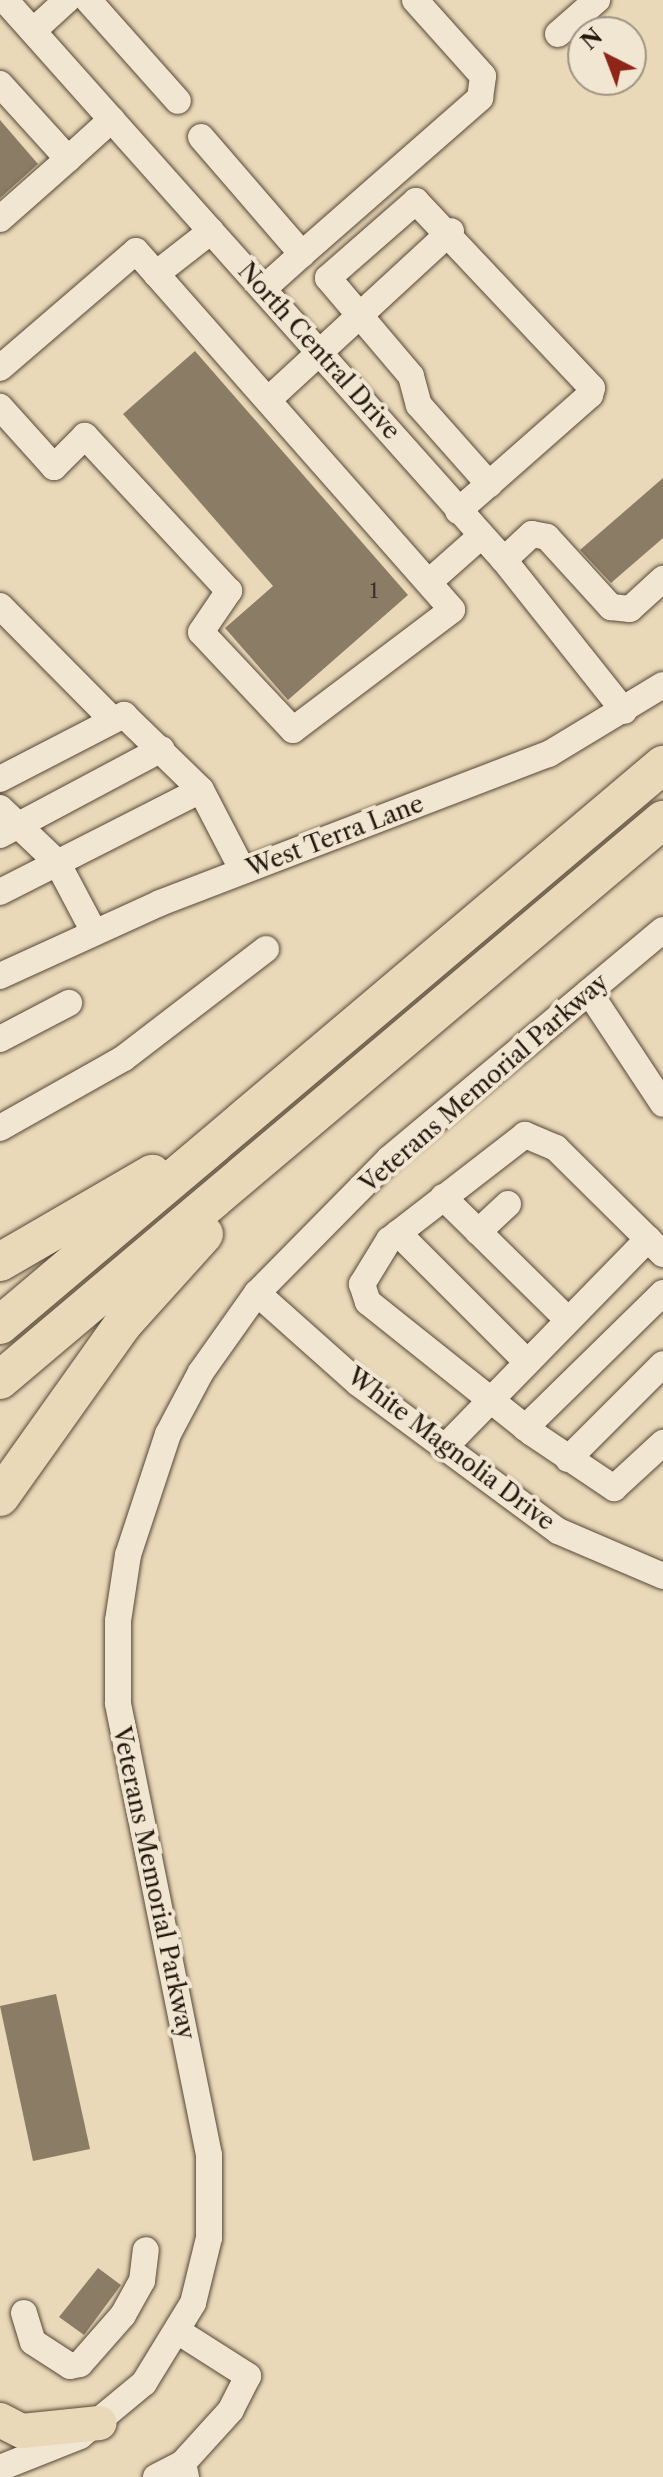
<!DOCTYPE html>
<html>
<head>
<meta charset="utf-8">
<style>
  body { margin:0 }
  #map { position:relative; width:663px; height:2477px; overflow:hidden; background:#ead9b8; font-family:"Libre Caslon Text",serif }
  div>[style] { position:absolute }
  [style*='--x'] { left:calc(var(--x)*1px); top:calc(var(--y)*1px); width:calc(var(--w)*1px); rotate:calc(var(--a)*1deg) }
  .building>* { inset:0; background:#8b7c66 }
  .roads { filter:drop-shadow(0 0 2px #564838) drop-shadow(0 0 2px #564838) }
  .minor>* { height:26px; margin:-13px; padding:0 13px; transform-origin:13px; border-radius:13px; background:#f1e6d1 }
  .major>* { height:34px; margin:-17px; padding:0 17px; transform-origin:17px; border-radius:17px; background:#ead9b8 }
  .highway>* { height:38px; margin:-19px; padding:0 19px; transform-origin:19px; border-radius:19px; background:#ead9b8 }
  span { translate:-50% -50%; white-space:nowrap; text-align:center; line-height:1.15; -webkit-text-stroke:8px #f1e6d1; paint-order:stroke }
  .number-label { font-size:20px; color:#3e3124 }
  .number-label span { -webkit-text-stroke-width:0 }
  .street-label { font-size:24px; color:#25180e }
  .north { position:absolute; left:567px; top:16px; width:80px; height:80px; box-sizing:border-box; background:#f1e6d1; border:2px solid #9f9483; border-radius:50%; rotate:318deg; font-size:22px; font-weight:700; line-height:32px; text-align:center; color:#25180e }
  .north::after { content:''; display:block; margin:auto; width:28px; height:36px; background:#8f2418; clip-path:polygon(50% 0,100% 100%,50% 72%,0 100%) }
</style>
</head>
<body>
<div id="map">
  <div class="building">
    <div style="clip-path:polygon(0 120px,38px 164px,0 198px)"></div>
    <div style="clip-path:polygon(195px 351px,408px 595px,288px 700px,225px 628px,273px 586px,123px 414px)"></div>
    <div style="clip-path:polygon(663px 478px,663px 538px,611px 583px,580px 550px)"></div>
    <div style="clip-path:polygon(56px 1994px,90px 2149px,33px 2161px,0 2006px)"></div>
    <div style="clip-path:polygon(98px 2268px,121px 2285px,84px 2335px,59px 2317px)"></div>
  </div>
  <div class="roads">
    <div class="minor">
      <div style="--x:5;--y:0;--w:750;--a:48.3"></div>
      <div style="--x:504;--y:560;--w:193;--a:51.5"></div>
      <div style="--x:88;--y:0;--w:135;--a:48.3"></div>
      <div style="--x:33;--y:31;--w:46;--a:-42.4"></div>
      <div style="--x:558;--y:34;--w:52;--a:-41.1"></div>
      <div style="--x:0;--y:84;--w:101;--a:47.8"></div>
      <div style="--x:68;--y:159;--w:59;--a:-42.3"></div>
      <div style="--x:201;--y:137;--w:155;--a:49.2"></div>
      <div style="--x:302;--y:254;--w:52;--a:138.1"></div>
      <div style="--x:0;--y:219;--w:91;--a:-41.4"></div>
      <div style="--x:302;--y:254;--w:237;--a:-41.2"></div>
      <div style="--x:480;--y:98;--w:22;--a:-82"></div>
      <div style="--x:483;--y:76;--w:102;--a:-131.8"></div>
      <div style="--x:156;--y:274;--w:70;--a:-38"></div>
      <div style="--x:0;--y:368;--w:179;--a:-40.7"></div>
      <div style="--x:136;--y:251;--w:478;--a:48.6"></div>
      <div style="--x:452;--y:610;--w:199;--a:143"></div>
      <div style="--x:293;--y:730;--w:134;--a:-133.2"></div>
      <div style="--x:201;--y:632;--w:50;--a:-55.7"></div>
      <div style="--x:229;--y:591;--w:212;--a:-132.9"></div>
      <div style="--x:85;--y:436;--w:44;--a:135"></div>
      <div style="--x:54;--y:467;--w:81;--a:-132"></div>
      <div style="--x:268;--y:400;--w:249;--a:-42.7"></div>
      <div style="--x:458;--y:511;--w:41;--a:-41.1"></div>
      <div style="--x:489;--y:484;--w:135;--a:-41.4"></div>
      <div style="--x:590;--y:395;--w:7;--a:-74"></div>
      <div style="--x:592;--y:388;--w:257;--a:-133.3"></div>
      <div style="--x:416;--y:201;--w:117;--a:138.8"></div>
      <div style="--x:328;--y:278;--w:128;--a:49.7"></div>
      <div style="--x:411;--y:376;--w:30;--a:75"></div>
      <div style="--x:419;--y:405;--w:106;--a:48.5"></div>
      <div style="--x:504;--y:560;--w:38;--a:-43"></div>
      <div style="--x:532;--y:534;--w:15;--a:11"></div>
      <div style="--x:547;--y:537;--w:95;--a:47.6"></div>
      <div style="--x:611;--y:607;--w:19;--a:6"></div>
      <div style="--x:630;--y:609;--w:45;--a:-42.3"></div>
      <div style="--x:429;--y:582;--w:69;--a:-41.5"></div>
      <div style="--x:0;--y:606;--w:159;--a:45.3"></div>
      <div style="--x:0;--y:779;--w:140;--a:-27.3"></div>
      <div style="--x:124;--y:715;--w:107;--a:44.2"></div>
      <div style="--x:201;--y:790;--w:91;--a:62.6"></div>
      <div style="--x:0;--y:808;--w:79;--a:43.5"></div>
      <div style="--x:57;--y:862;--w:77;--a:62.1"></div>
      <div style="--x:0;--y:835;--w:183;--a:-28"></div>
      <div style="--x:0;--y:892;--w:225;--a:-26.9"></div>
      <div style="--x:0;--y:976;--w:176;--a:-24.5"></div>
      <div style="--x:160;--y:903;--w:417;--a:-21"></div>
      <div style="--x:549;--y:754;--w:133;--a:-31.2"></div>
      <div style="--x:589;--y:992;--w:134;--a:56.5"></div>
      <div style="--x:0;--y:1039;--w:78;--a:-27.6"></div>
      <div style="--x:0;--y:1128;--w:142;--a:-29.4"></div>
      <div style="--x:124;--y:1058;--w:179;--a:-37.5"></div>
      <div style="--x:443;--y:1197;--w:175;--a:44.5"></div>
      <div style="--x:478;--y:1232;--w:41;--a:-43"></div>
      <div style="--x:398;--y:1233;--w:180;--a:45"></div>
      <div style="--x:663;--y:1254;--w:151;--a:-135.3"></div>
      <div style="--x:556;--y:1148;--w:34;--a:-157"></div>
      <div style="--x:525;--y:1135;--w:172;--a:142.3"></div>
      <div style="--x:389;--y:1240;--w:52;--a:121.5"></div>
      <div style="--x:362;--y:1284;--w:19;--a:72"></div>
      <div style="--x:368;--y:1302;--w:210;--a:38.6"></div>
      <div style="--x:532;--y:1433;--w:99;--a:33.9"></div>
      <div style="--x:614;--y:1488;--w:67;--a:-42.6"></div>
      <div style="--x:257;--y:1293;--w:135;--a:41.7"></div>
      <div style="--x:358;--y:1383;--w:249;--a:36.5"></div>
      <div style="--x:558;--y:1531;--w:114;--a:23.2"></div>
      <div style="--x:525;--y:1428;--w:193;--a:-44.4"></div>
      <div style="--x:445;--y:1447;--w:291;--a:-45.7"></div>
      <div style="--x:568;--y:1459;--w:134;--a:-45"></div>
      <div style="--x:24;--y:2313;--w:30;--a:73"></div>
      <div style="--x:33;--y:2342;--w:44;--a:33"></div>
      <div style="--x:70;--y:2366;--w:10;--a:-11"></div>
      <div style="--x:80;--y:2364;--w:65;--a:-48.7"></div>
      <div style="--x:123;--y:2315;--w:39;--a:-61"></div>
      <div style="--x:142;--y:2281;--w:31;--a:-83"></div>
      <div style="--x:179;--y:2332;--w:82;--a:32.5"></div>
      <div style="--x:248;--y:2376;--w:38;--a:117"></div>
      <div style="--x:231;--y:2410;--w:72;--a:132.2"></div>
      <div style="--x:183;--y:2463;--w:14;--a:78"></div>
      <div style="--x:0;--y:2468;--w:86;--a:-21.8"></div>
      <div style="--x:80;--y:2436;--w:83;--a:-39.6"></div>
      <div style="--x:144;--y:2383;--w:94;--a:-58.5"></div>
      <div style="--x:193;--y:2303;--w:67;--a:-76.2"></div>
      <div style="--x:209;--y:2238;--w:83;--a:-90"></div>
      <div style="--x:209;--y:2155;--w:461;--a:-101.4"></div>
      <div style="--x:118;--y:1703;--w:82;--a:-90"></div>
      <div style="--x:118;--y:1621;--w:67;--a:-81.4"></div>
      <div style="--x:128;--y:1555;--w:127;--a:-71.7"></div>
      <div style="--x:168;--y:1434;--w:70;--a:-62"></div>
      <div style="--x:201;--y:1372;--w:97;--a:-54.7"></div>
      <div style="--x:257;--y:1293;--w:188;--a:-45.4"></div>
      <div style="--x:389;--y:1159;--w:357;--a:-39.9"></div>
      <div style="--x:156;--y:2477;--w:30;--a:-27"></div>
    </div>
    <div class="major">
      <div style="--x:0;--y:2420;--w:25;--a:27"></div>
      <div style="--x:22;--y:2431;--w:78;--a:-5.9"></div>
    </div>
    <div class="highway">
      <div style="--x:0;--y:1262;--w:176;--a:-30.1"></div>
      <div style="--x:0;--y:1325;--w:868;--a:-40.19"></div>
      <div style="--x:0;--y:1380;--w:868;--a:-40.19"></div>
      <div style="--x:0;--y:1497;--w:212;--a:-54.6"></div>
      <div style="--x:123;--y:1324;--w:121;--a:-48"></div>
    </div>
  </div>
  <div class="number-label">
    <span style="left:374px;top:591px">1</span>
  </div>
  <div class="street-label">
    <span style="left:319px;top:351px;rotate:48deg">North Central Drive</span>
    <span style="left:335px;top:836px;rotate:-21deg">West Terra Lane</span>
    <span style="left:484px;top:1083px;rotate:-41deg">Veterans Memorial Parkway</span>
    <span style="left:451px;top:1449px;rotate:37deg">White Magnolia Drive</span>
    <span style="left:154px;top:1883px;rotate:78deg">Veterans Memorial Parkway</span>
  </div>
  <div class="north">N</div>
</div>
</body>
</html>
